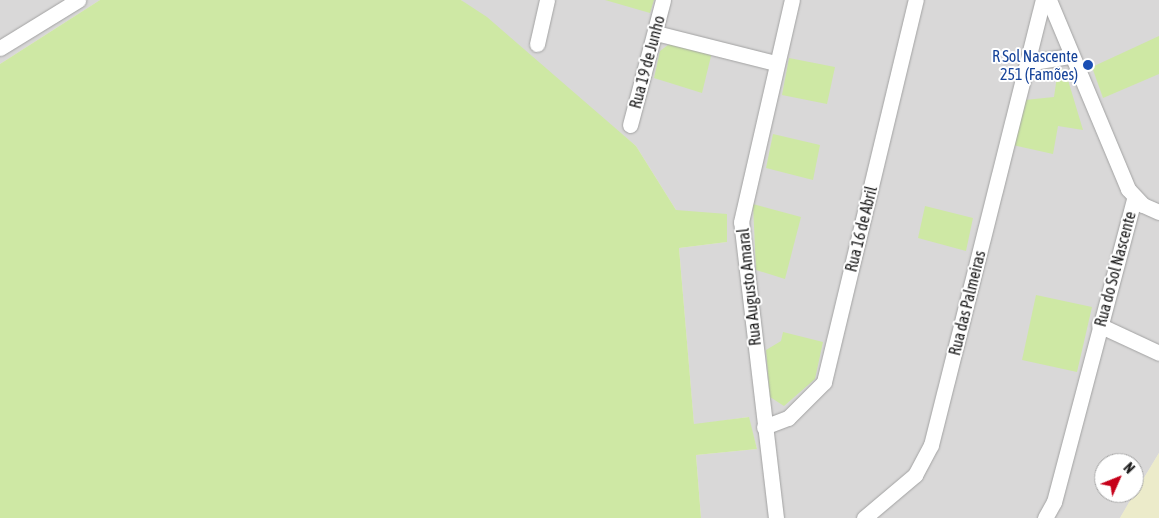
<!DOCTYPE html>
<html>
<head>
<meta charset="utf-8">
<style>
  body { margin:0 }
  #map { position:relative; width:1159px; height:518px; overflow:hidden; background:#ede7e0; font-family:"Asap Condensed",sans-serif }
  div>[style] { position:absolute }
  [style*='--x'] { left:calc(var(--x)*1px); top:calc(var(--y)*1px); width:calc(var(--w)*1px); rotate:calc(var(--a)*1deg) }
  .residential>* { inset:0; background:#d9d8d8 }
  .farmland>* { inset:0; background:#ecebca }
  .grass>* { inset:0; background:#cee8a4 }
  .roads { filter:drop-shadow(0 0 1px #a2a2a2) drop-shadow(0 0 1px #a2a2a2) }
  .minor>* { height:15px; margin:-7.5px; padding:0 7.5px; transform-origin:7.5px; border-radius:7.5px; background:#fff }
  .dots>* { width:14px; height:14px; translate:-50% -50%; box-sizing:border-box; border:2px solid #fff; border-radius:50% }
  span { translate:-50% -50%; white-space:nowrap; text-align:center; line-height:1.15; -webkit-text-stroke:4px #fff; paint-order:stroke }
  .transit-label { font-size:16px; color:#164399 }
  .right { translate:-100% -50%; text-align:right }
  .street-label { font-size:16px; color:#1b1b1b }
  .north { position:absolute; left:1094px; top:453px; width:50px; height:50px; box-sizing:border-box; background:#fff; border:1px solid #a4a4a4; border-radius:50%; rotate:46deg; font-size:14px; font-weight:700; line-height:20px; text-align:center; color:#1b1b1b }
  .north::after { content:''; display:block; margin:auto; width:18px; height:22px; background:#c60019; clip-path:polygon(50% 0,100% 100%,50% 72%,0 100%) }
</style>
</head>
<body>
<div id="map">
  <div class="residential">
    <div style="clip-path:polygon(0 0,100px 0,0 64px)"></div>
    <div style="clip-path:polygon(evenodd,461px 0,1159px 0,1159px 453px,1120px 518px,701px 518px,696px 455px,757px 449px,748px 417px,694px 425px,679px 248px,727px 242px,676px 210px,636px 146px,461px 0,1104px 463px,1134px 463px,1134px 493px,1104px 493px,1104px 463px)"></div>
  </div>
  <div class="farmland">
    <div style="clip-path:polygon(1159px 453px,1159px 518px,1120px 518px,1128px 504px)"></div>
  </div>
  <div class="grass">
    <div style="clip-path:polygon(100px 0,461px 0,487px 17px,636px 146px,676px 210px,727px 214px,727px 242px,679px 248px,694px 424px,749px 417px,757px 449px,696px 455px,701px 518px,0 518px,0 64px)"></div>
    <div style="clip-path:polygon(605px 0,654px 0,650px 13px)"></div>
    <div style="clip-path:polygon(1159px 36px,1159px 74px,1103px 98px,1092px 67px)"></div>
    <div style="clip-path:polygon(672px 42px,712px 52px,702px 93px,654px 78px,660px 51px)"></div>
    <div style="clip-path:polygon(789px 58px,835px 67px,827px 104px,782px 95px)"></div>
    <div style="clip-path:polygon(1058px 69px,1065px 70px,1083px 130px,1058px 126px,1053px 154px,1013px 145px,1025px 100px,1054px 97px)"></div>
    <div style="clip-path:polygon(773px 134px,820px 145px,813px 180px,766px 168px)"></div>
    <div style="clip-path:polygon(753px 204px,801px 217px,785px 279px,756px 270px)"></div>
    <div style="clip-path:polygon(925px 206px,973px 218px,966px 251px,918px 238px)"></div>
    <div style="clip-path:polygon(1036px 295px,1092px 307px,1077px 372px,1022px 360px)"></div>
    <div style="clip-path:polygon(783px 332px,823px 342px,815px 379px,784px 406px,770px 397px,766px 350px,781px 341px)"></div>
  </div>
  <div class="roads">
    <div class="minor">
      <div style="--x:1049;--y:0;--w:205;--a:67.3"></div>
      <div style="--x:1128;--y:189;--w:22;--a:47"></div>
      <div style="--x:1143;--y:205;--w:17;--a:24"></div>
      <div style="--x:656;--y:33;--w:123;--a:14.1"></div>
      <div style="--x:537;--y:44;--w:45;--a:-77.2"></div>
      <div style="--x:0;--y:48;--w:92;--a:-31.6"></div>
      <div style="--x:1027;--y:63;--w:44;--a:-9.2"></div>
      <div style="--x:630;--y:125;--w:129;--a:-75.2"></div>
      <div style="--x:1099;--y:325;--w:66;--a:25"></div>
      <div style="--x:764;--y:427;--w:26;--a:-21"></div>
      <div style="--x:788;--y:418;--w:51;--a:-45"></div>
      <div style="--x:824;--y:382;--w:393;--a:-76.5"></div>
      <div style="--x:776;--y:518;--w:298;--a:-96.7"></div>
      <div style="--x:741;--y:222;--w:228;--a:-77.1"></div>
      <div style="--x:864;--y:518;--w:67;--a:-40.1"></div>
      <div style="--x:915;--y:475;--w:34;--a:-62"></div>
      <div style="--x:931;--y:445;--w:459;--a:-75.9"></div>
      <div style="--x:1045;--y:518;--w:18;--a:-61"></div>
      <div style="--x:1054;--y:502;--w:313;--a:-75.2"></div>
    </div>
  </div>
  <div class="dots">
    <div style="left:1088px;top:65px;background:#1a4fb4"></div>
  </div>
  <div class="transit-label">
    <span class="right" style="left:1078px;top:65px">R Sol Nascente<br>251 (Famões)</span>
  </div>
  <div class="street-label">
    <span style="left:647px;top:62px;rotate:-75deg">Rua 19 de Junho</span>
    <span style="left:861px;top:229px;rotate:-76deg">Rua 16 de Abril</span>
    <span style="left:1115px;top:269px;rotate:-75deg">Rua do Sol Nascente</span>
    <span style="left:749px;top:287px;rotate:-96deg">Rua Augusto Amaral</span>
    <span style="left:967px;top:303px;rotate:-76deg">Rua das Palmeiras</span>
  </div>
  <div class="north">N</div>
</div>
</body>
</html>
